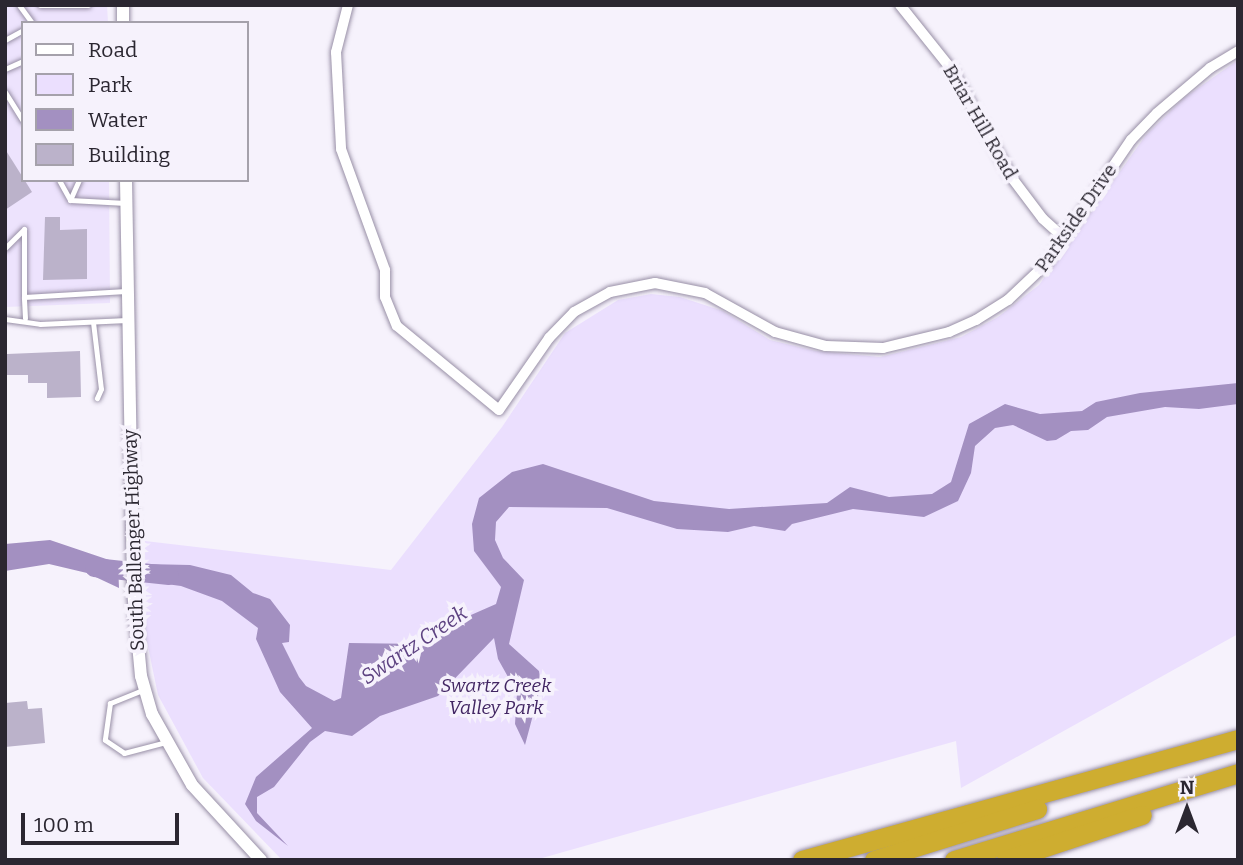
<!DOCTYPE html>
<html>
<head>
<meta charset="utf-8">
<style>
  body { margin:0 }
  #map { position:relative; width:1243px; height:865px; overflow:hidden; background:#f6f2fc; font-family:Bitter,serif }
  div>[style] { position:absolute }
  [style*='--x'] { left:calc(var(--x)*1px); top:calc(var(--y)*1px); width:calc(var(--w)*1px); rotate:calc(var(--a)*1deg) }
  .built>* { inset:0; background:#ede3fd }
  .green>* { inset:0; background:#ebdffe }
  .water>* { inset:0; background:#a390c1 }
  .river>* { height:19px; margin:-9.5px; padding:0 9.5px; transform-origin:9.5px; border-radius:9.5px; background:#a390c1 }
  .building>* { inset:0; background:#bbb2ca }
  .roads { filter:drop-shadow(0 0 2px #988fa6) drop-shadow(0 0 2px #988fa6) }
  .service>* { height:5px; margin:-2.5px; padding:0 2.5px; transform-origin:2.5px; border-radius:2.5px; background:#fff }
  .minor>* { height:10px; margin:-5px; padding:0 5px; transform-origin:5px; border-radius:5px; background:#fff }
  .tertiary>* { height:12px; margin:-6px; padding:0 6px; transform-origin:6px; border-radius:6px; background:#fff }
  .motorway>* { height:19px; margin:-9.5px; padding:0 9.5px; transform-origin:9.5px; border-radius:9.5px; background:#cead30 }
  span { translate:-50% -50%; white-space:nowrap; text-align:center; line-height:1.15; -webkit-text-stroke:7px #f6f2fc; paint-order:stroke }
  .street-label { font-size:19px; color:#2b2731 }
  .park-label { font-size:19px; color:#422663; font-style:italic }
  .water-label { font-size:21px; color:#5e4382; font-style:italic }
  .frame { position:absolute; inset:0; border:7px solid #2b2731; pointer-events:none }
  .legend { position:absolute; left:21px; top:21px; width:228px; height:161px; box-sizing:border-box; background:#f6f2fc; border:2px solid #a5a1ab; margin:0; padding:9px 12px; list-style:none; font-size:21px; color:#2b2731 }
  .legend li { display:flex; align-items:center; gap:14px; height:35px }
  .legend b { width:35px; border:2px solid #a5a1ab }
  .north { position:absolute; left:1152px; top:774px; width:70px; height:70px; -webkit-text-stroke:5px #f6f2fc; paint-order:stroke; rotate:0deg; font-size:19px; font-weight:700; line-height:28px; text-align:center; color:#2b2731 }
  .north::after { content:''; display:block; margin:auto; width:24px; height:32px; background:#2b2731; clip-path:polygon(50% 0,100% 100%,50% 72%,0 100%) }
  .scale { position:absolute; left:21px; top:813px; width:158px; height:32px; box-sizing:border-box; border:4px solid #2b2731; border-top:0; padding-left:9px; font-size:21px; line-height:24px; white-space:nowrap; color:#2b2731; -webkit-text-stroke:5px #f6f2fc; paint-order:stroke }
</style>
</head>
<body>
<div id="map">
  <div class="built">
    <div style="clip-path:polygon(5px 5px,107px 5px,108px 23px,23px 23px,23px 180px,109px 180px,110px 303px,5px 307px)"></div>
  </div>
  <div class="green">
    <div style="clip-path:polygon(1238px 60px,1238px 634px,961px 788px,956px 741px,535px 860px,282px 860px,203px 778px,158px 695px,146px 637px,145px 541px,391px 570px,502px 427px,565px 333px,618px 300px,651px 294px,680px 297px,723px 311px,770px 340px,816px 351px,880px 357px,961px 337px,998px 317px,1039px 285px,1146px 135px,1184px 98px)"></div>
  </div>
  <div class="water">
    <div style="clip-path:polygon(1238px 383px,1238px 404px,1199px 409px,1165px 407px,1107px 417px,1088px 430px,1071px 431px,1056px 440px,1047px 441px,1013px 425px,995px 428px,975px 446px,971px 473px,958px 501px,924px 517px,853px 509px,792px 524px,785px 531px,754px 526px,728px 532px,677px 529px,607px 508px,509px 507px,496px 522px,495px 540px,503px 558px,524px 580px,509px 644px,539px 671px,541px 685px,525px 745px,515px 724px,517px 693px,498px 659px,494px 638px,438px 696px,380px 716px,352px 736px,325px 731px,310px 742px,274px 787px,257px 797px,257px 813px,288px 846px,256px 821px,245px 804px,256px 777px,312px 728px,280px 692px,256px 639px,258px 628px,222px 601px,181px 586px,144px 581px,145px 564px,190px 565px,231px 575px,253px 593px,270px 599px,290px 625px,289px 642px,282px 643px,299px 677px,306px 686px,334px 701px,341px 698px,349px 643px,422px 644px,455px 622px,496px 604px,501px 587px,474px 551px,472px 524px,479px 498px,512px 472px,543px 464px,654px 501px,729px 509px,827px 503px,850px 487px,889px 497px,932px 494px,951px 482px,969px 424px,1005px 404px,1040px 414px,1082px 411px,1096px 402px,1140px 393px)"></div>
    <div style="clip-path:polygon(50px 540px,118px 563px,119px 588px,87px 573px,49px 564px,5px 571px,5px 544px)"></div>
  </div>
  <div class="river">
    <div style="--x:94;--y:567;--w:75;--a:6.1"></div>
  </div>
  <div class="building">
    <div style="clip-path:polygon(5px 149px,32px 192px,5px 210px)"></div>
    <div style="clip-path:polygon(45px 217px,60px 217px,60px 230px,87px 229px,87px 279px,43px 280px)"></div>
    <div style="clip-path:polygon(80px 351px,81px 397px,47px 398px,47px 383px,28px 383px,28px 375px,7px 375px,7px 354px)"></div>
    <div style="clip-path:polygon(27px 701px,28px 709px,42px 708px,45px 743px,5px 747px,5px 703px)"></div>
  </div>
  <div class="roads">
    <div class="service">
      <div style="--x:19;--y:5;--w:22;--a:54"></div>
      <div style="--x:40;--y:5;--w:48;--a:0"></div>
      <div style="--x:5;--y:40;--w:21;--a:-29"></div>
      <div style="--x:5;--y:69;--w:20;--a:-24"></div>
      <div style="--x:5;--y:92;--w:34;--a:58"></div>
      <div style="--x:59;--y:180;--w:23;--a:61"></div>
      <div style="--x:70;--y:200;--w:56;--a:3.1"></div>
      <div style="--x:70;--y:200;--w:22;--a:-66"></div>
      <div style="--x:24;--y:229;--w:68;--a:90"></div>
      <div style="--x:5;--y:248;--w:27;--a:-45"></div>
      <div style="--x:25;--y:318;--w:21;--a:-93"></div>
      <div style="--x:24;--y:297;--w:102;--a:-3.4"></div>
      <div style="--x:5;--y:319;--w:35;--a:8"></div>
      <div style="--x:40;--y:324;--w:87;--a:-2.6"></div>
      <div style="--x:93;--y:322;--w:67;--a:83.2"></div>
      <div style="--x:101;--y:389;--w:10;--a:114"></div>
      <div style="--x:145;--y:689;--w:38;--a:158"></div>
      <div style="--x:110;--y:703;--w:37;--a:98"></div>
      <div style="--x:105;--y:740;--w:23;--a:34"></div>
      <div style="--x:124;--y:753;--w:43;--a:-14.7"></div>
    </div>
    <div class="minor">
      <div style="--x:348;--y:5;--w:49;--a:104.3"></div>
      <div style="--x:336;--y:52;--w:97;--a:87"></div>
      <div style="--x:341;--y:149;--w:129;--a:70"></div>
      <div style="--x:385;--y:270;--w:27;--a:90"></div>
      <div style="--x:385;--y:297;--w:31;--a:68"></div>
      <div style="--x:397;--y:326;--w:132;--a:39.5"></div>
      <div style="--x:499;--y:410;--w:88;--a:-55.2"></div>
      <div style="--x:549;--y:338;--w:36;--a:-46"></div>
      <div style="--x:574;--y:312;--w:41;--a:-29.1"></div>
      <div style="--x:610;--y:292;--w:46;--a:-11.3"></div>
      <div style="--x:655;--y:283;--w:51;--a:11.3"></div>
      <div style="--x:705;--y:293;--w:80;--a:29.1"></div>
      <div style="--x:775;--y:332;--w:53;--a:15.4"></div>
      <div style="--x:826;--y:346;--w:57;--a:2"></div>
      <div style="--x:883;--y:348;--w:68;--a:-13.6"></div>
      <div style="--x:949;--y:332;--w:30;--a:-24"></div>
      <div style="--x:976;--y:320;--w:38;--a:-32"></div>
      <div style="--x:1008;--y:300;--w:55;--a:-43.5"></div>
      <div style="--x:1048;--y:262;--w:148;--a:-55.8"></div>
      <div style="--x:1131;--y:140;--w:37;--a:-46"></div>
      <div style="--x:1157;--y:113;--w:70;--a:-40.3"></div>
      <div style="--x:1210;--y:68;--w:33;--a:-31"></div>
      <div style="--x:900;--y:5;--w:83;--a:51.3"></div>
      <div style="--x:952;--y:70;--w:124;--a:60.9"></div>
      <div style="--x:1012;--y:178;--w:51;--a:52.9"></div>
      <div style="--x:1043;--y:219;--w:25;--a:42"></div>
    </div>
    <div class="tertiary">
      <div style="--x:123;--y:5;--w:18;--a:90"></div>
      <div style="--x:126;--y:180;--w:410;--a:89"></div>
      <div style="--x:133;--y:590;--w:86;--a:84.7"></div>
      <div style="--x:141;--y:676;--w:40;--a:74"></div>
      <div style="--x:152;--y:714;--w:81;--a:60.6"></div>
      <div style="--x:192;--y:785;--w:102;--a:47.4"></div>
    </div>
    <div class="motorway">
      <div style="--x:802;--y:860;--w:452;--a:-15.5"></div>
      <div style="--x:874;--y:860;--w:171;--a:-17.4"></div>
      <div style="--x:954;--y:860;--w:297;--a:-17"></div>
      <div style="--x:1006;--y:860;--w:143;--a:-18.3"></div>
    </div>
  </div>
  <div class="street-label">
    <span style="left:980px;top:122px;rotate:60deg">Briar Hill Road</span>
    <span style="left:1076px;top:218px;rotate:-55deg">Parkside Drive</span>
    <span style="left:134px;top:540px;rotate:-92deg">South Ballenger Highway</span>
  </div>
  <div class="park-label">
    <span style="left:496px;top:697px">Swartz Creek<br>Valley Park</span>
  </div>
  <div class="water-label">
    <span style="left:414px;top:645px;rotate:-34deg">Swartz Creek</span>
  </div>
  <div class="frame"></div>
  <ul class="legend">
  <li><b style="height:9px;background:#fff"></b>Road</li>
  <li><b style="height:19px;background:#ebdffe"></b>Park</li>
  <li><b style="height:19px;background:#a390c1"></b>Water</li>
  <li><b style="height:19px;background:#bbb2ca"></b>Building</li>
  </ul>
  <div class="north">N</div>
  <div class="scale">100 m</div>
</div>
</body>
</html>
